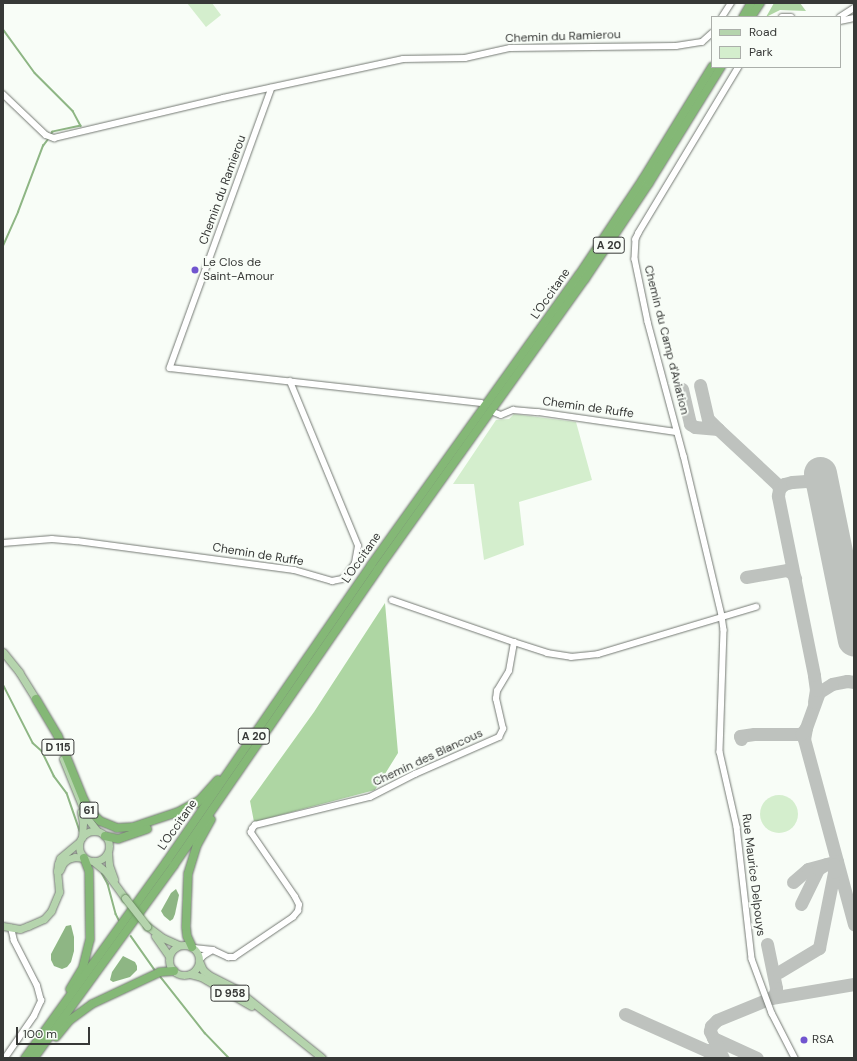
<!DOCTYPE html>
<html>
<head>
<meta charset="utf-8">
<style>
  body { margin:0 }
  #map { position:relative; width:857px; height:1061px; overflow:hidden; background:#f8fdf7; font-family:"DM Sans",sans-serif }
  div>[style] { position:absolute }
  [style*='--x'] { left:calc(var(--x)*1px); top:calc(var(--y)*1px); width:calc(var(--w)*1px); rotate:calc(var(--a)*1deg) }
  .green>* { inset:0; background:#d4eecd }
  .round { border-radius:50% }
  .forest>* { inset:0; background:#aed6a3 }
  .water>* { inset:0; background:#8eb684 }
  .stream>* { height:1.5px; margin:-0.75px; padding:0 0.75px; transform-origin:0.75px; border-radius:0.75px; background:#8eb684 }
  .taxiway>* { height:13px; margin:-6.5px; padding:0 6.5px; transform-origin:6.5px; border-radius:6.5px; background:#bec2be }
  .runway>* { height:33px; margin:-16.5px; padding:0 16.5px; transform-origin:16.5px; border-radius:16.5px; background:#bec2be }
  .roads { filter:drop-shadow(0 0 1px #747973) drop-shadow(0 0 1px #747973) }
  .minor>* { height:5.5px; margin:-2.75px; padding:0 2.75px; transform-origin:2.75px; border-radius:2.75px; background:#fff }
  .major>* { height:7px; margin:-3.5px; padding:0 3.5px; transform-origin:3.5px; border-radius:3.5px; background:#b5d4ad }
  .major>.ring { margin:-3.5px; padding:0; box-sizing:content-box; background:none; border:7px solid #b5d4ad; border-radius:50% }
  .highway>* { height:8px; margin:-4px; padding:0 4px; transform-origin:4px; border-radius:4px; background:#84b876 }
  .bridges { filter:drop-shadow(0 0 1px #698c60) drop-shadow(0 0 1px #698c60) }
  .major-bridge>* { height:7px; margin:-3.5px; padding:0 3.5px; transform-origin:3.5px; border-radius:3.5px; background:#b5d4ad }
  .dots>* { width:11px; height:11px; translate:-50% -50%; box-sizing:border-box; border:2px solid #f8fdf7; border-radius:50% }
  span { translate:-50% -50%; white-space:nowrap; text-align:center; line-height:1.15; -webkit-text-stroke:4px #f8fdf7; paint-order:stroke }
  .shield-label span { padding:1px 3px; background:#f8fdf7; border:1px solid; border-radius:3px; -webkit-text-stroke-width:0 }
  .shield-label { font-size:11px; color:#373937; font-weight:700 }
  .street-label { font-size:12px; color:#373937 }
  .poi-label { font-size:12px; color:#373937 }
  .left { translate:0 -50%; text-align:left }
  .frame { position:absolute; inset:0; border:4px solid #373937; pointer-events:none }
  .legend { position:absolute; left:711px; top:16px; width:130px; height:52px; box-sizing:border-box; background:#f8fdf7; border:1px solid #abafaa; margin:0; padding:5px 7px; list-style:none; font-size:12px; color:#373937 }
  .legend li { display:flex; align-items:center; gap:8px; height:20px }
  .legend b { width:20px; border:1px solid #abafaa }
  .scale { position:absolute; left:16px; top:1027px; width:74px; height:18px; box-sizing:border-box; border:2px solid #373937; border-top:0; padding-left:5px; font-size:12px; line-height:14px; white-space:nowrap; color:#373937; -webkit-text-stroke:3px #f8fdf7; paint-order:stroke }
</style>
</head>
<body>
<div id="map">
  <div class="green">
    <div style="clip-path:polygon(187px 3px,212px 3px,221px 15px,206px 27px)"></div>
    <div style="clip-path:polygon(514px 414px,576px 422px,592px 480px,519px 502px,524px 545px,484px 560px,474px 484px,453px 484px,496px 420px,509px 419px)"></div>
    <div class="round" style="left:760px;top:795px;width:38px;height:38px"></div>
  </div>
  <div class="forest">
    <div style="clip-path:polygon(774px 3px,800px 3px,806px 11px,780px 10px,766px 17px)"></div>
    <div style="clip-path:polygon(385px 603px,398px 753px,375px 790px,254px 822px,250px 801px,314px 712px)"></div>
  </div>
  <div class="water">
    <div style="clip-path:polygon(176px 889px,179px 895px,175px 914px,173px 919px,170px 921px,164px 916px,161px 911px,171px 893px)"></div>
    <div style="clip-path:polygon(71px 925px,74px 937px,74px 951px,71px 962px,67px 967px,62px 969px,54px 966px,51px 960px,51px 954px,66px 926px)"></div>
    <div style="clip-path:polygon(123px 956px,135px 962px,137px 966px,137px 970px,130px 977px,113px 982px,110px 980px,112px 972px)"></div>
  </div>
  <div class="stream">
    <div style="--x:3;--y:29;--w:54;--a:54"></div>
    <div style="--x:35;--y:73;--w:54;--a:45"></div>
    <div style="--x:73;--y:111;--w:17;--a:62"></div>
    <div style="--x:81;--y:126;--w:29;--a:168"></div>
    <div style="--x:53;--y:132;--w:4;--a:124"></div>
    <div style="--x:3;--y:246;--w:37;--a:-66"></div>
    <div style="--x:18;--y:212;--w:71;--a:-69.3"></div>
    <div style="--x:43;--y:146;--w:10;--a:-53"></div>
    <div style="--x:3;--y:684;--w:66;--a:63"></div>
    <div style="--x:33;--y:743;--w:12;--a:42"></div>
    <div style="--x:42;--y:751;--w:28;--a:64"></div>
    <div style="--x:54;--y:776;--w:21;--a:53"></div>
    <div style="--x:67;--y:793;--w:40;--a:71.1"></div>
    <div style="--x:102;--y:873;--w:13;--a:61"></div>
    <div style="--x:108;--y:884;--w:31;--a:75"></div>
    <div style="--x:116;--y:914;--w:7;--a:63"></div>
    <div style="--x:131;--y:936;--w:42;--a:54.8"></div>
    <div style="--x:160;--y:976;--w:73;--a:51.7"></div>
    <div style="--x:205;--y:1033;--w:35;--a:46"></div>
  </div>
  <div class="taxiway">
    <div style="--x:700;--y:385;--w:35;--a:77"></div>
    <div style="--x:708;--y:419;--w:14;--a:45"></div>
    <div style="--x:682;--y:389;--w:36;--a:77"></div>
    <div style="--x:690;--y:424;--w:6;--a:31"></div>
    <div style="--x:695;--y:427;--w:23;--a:5"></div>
    <div style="--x:718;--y:429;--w:82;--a:43"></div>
    <div style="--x:778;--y:485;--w:4;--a:76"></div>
    <div style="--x:746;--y:577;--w:42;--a:-9.7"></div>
    <div style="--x:787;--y:570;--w:6;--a:31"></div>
    <div style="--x:792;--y:573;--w:6;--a:59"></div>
    <div style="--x:854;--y:682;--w:7;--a:-172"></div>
    <div style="--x:847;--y:681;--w:15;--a:169"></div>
    <div style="--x:832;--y:684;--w:15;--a:148"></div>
    <div style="--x:819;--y:692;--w:38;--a:110"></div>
    <div style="--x:806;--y:728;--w:11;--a:100"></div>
    <div style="--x:804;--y:739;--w:192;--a:74.9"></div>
    <div style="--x:814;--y:702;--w:12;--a:-81"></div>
    <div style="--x:816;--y:690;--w:15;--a:-98"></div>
    <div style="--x:814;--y:675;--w:183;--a:-101.4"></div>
    <div style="--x:778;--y:496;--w:7;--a:-82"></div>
    <div style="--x:779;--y:489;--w:7;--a:-45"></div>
    <div style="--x:784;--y:484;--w:8;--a:-14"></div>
    <div style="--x:792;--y:482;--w:14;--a:-4"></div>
    <div style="--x:806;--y:481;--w:8;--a:14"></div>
    <div style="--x:814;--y:483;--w:11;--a:45"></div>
    <div style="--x:822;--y:491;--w:20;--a:75"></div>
    <div style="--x:741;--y:739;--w:3;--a:-108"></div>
    <div style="--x:740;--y:736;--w:14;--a:-8"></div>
    <div style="--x:754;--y:734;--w:47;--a:0"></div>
    <div style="--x:801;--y:734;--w:8;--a:-50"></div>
    <div style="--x:793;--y:882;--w:20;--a:-41"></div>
    <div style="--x:808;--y:869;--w:30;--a:-15"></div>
    <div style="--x:801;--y:904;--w:39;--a:-64"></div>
    <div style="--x:818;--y:869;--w:9;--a:-32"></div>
    <div style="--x:767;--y:944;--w:45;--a:78.4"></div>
    <div style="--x:776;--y:988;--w:6;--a:99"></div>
    <div style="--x:775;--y:994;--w:6;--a:135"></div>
    <div style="--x:779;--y:972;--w:47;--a:-31"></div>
    <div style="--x:819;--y:948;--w:77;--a:-78.8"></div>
    <div style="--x:834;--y:872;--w:8;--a:-90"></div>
    <div style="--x:625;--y:1014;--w:89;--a:24"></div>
    <div style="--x:706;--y:1050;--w:13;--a:0"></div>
    <div style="--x:713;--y:1038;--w:48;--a:24.4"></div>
    <div style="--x:723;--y:1058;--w:30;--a:-116"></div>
    <div style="--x:710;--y:1031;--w:5;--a:-79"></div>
    <div style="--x:711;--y:1026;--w:8;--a:-45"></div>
    <div style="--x:717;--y:1020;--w:58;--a:-22.2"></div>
    <div style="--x:771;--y:998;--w:84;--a:-9.6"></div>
  </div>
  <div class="runway">
    <div style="--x:820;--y:473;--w:170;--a:78.5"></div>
  </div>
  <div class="roads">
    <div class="minor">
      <div style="--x:722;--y:17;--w:17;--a:-57"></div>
      <div style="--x:782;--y:17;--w:9;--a:0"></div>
      <div style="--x:840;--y:17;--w:17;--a:-33"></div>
      <div style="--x:840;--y:21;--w:14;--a:-12"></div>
      <div style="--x:739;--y:67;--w:194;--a:121.1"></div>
      <div style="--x:639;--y:233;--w:7;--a:117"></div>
      <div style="--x:636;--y:239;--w:20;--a:93"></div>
      <div style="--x:635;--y:259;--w:64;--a:78.3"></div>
      <div style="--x:648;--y:322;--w:139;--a:75"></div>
      <div style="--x:684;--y:456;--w:164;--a:76.6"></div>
      <div style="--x:722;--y:616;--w:14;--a:82"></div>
      <div style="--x:724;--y:630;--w:122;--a:91.9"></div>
      <div style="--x:720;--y:752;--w:77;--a:77.2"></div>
      <div style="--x:737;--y:827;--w:133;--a:83.5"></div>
      <div style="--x:752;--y:959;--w:58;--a:69.7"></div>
      <div style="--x:772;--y:1013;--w:51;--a:62.9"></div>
      <div style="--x:272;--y:88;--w:298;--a:110"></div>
      <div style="--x:170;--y:368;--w:313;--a:6.4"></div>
      <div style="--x:3;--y:94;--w:59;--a:43.6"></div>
      <div style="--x:46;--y:135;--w:9;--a:21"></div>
      <div style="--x:54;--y:138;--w:174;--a:-13.3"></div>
      <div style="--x:223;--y:98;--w:184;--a:-12.2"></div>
      <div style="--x:403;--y:59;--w:62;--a:-0.9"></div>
      <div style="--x:465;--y:58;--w:46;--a:-12.5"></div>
      <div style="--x:510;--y:48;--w:166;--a:-0.7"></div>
      <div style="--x:676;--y:46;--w:26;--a:-9"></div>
      <div style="--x:702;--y:42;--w:13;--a:-42"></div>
      <div style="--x:496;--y:413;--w:5;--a:22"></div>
      <div style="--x:501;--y:415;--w:13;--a:-23"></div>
      <div style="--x:513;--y:410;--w:25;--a:5"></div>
      <div style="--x:538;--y:412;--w:140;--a:8.2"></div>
      <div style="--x:3;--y:543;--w:49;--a:-4.7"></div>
      <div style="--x:52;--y:539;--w:25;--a:5"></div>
      <div style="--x:77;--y:541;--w:219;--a:7.6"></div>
      <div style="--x:294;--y:570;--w:40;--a:16"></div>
      <div style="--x:332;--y:581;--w:10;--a:-11"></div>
      <div style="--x:342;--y:579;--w:5;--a:-37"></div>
      <div style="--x:346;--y:576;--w:16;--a:-55"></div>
      <div style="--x:355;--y:563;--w:17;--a:-80"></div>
      <div style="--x:358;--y:546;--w:178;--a:-112.5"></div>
      <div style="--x:392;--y:600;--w:129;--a:19"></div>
      <div style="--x:194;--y:948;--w:19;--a:6"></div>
      <div style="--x:213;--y:950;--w:17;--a:25"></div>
      <div style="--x:228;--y:957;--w:6;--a:0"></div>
      <div style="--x:234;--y:957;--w:71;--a:-34.1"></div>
      <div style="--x:293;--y:917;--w:8;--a:-50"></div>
      <div style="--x:298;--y:911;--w:6;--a:-81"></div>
      <div style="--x:299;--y:905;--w:9;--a:-117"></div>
      <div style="--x:295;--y:897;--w:78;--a:-124.5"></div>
      <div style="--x:251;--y:833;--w:4;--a:-76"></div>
      <div style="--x:252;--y:829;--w:5;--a:-53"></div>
      <div style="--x:255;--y:825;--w:118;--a:-13.7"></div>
      <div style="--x:370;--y:797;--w:51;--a:-27.1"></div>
      <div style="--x:415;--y:774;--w:92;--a:-23.8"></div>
      <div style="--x:499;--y:737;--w:9;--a:-63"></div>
      <div style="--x:503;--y:729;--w:31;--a:-103"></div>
      <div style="--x:496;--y:699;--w:8;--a:-83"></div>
      <div style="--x:497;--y:691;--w:23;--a:-59"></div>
      <div style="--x:509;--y:671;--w:29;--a:-80"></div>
      <div style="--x:514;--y:642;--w:35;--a:18"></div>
      <div style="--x:547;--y:653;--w:24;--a:9"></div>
      <div style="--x:571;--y:657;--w:27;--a:-6"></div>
      <div style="--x:598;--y:654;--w:165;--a:-16.6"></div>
      <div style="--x:199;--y:961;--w:6;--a:-51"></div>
      <div style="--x:203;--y:956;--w:9;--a:-32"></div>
      <div style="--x:5;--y:1058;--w:51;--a:-55.4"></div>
      <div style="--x:34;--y:1016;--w:17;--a:-65"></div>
      <div style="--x:41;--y:1001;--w:16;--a:-105"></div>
      <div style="--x:37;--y:986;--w:51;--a:-117.1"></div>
      <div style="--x:14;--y:941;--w:13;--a:-103"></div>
    </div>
    <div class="major">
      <div style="--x:3;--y:652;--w:26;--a:51"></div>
      <div style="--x:19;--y:672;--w:36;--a:58"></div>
      <div style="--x:63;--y:759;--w:64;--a:67.9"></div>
      <div style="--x:87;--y:818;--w:16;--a:52"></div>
      <div style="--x:81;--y:812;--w:11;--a:80"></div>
      <div style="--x:83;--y:823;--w:14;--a:94"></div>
      <div class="ring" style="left:79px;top:831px;width:23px;height:23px"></div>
      <div style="--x:108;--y:853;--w:12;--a:85"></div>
      <div style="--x:109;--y:865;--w:15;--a:70"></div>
      <div style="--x:93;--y:861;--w:17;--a:40"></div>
      <div style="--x:106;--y:872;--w:32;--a:54"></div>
      <div style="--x:60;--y:870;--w:8;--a:-67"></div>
      <div style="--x:63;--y:863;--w:6;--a:-39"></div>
      <div style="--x:68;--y:859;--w:7;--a:-16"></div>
      <div style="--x:75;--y:857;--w:9;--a:6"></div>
      <div style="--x:3;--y:926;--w:17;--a:10"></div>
      <div style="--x:20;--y:929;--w:9;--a:-21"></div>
      <div style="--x:28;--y:926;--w:17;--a:-24"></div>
      <div style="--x:44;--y:919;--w:11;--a:-49"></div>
      <div style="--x:51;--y:911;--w:21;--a:-67"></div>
      <div style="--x:59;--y:892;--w:21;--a:-95"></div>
      <div style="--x:57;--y:871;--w:7;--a:-82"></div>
      <div style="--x:58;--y:864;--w:6;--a:-72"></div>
      <div style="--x:60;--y:858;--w:25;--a:-40"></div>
      <div style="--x:147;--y:926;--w:20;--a:37"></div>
      <div style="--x:163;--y:938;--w:17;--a:24"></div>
      <div style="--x:155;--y:936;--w:24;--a:55"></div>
      <div class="ring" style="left:169px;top:945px;width:23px;height:23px"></div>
      <div style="--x:199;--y:961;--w:10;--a:66"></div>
      <div style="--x:203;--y:970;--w:8;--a:40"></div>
      <div style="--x:209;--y:975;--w:30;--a:27"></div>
      <div style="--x:236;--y:989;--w:110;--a:38.7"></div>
      <div style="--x:190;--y:974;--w:11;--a:15"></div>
      <div style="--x:201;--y:977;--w:58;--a:30.1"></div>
    </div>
    <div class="highway">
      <div style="--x:743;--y:17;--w:16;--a:-60"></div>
      <div style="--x:751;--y:17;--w:17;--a:-57"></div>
      <div style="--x:36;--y:699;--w:43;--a:59.3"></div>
      <div style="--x:58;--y:736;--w:69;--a:67.9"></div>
      <div style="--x:84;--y:800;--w:13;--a:61"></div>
      <div style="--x:90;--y:811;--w:14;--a:45"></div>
      <div style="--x:100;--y:821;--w:18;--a:22"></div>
      <div style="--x:117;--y:828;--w:16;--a:-4"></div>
      <div style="--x:133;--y:827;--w:47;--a:-18.4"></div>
      <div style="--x:178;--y:812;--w:26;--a:-29"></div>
      <div style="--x:197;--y:803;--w:31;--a:-48"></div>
      <div style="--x:105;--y:836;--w:13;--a:13"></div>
      <div style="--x:118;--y:839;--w:31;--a:-19"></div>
      <div style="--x:192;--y:947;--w:12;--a:-114"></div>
      <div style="--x:187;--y:936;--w:9;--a:-96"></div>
      <div style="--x:186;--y:927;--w:53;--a:-87.8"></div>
      <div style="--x:188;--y:874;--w:30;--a:-73"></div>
      <div style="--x:197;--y:845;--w:29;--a:-61"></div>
      <div style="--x:70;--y:989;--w:26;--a:-59"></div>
      <div style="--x:83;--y:967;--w:29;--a:-76"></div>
      <div style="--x:90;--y:939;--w:68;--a:-90.8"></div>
      <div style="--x:89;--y:871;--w:14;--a:-111"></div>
      <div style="--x:56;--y:1037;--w:22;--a:-51"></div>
      <div style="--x:70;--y:1020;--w:27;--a:-36"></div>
      <div style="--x:92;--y:1004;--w:75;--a:-25.2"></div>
      <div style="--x:160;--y:972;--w:14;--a:-4"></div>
      <div style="--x:25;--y:1058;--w:243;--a:-54.2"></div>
      <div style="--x:167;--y:861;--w:359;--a:-55.4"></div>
      <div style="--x:371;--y:565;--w:357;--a:-54.4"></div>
      <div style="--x:579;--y:275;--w:115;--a:-56.3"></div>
      <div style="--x:643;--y:179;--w:132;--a:-58.4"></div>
      <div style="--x:34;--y:1058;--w:238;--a:-54"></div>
      <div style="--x:174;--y:865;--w:359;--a:-55.4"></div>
      <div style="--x:378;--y:569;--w:356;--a:-54.5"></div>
      <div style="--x:585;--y:279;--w:115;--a:-56.3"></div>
      <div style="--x:649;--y:183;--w:137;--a:-58.2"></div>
    </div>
  </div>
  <div class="bridges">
    <div class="major-bridge">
      <div style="--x:125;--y:898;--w:36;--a:52"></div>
    </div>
  </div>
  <div class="dots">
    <div style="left:195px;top:270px;background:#7155cf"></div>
    <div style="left:804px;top:1040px;background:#7155cf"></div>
  </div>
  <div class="shield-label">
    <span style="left:609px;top:245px">A 20</span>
    <span style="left:254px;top:736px">A 20</span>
    <span style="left:58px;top:747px">D 115</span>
    <span style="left:89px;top:810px">61</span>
    <span style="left:230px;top:993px">D 958</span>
  </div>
  <div class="street-label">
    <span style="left:563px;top:37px;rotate:-2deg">Chemin du Ramierou</span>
    <span style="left:223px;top:190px;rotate:-70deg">Chemin du Ramierou</span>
    <span style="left:551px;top:294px;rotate:-55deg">L'Occitane</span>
    <span style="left:666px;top:340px;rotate:76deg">Chemin du Camp d'Aviation</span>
    <span style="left:588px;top:408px;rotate:8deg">Chemin de Ruffe</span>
    <span style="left:258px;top:555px;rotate:9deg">Chemin de Ruffe</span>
    <span style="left:362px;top:558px;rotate:-55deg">L'Occitane</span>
    <span style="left:428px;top:758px;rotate:-25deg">Chemin des Blancous</span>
    <span style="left:178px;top:825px;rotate:-55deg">L'Occitane</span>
    <span style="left:753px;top:875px;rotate:83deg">Rue Maurice Delpouys</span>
  </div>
  <div class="poi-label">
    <span class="left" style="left:203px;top:270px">Le Clos de<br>Saint-Amour</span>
    <span class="left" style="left:812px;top:1040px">RSA</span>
  </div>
  <div class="frame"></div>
  <ul class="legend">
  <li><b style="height:5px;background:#b5d4ad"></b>Road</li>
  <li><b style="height:11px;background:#d4eecd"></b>Park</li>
  </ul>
  <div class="scale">100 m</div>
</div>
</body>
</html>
